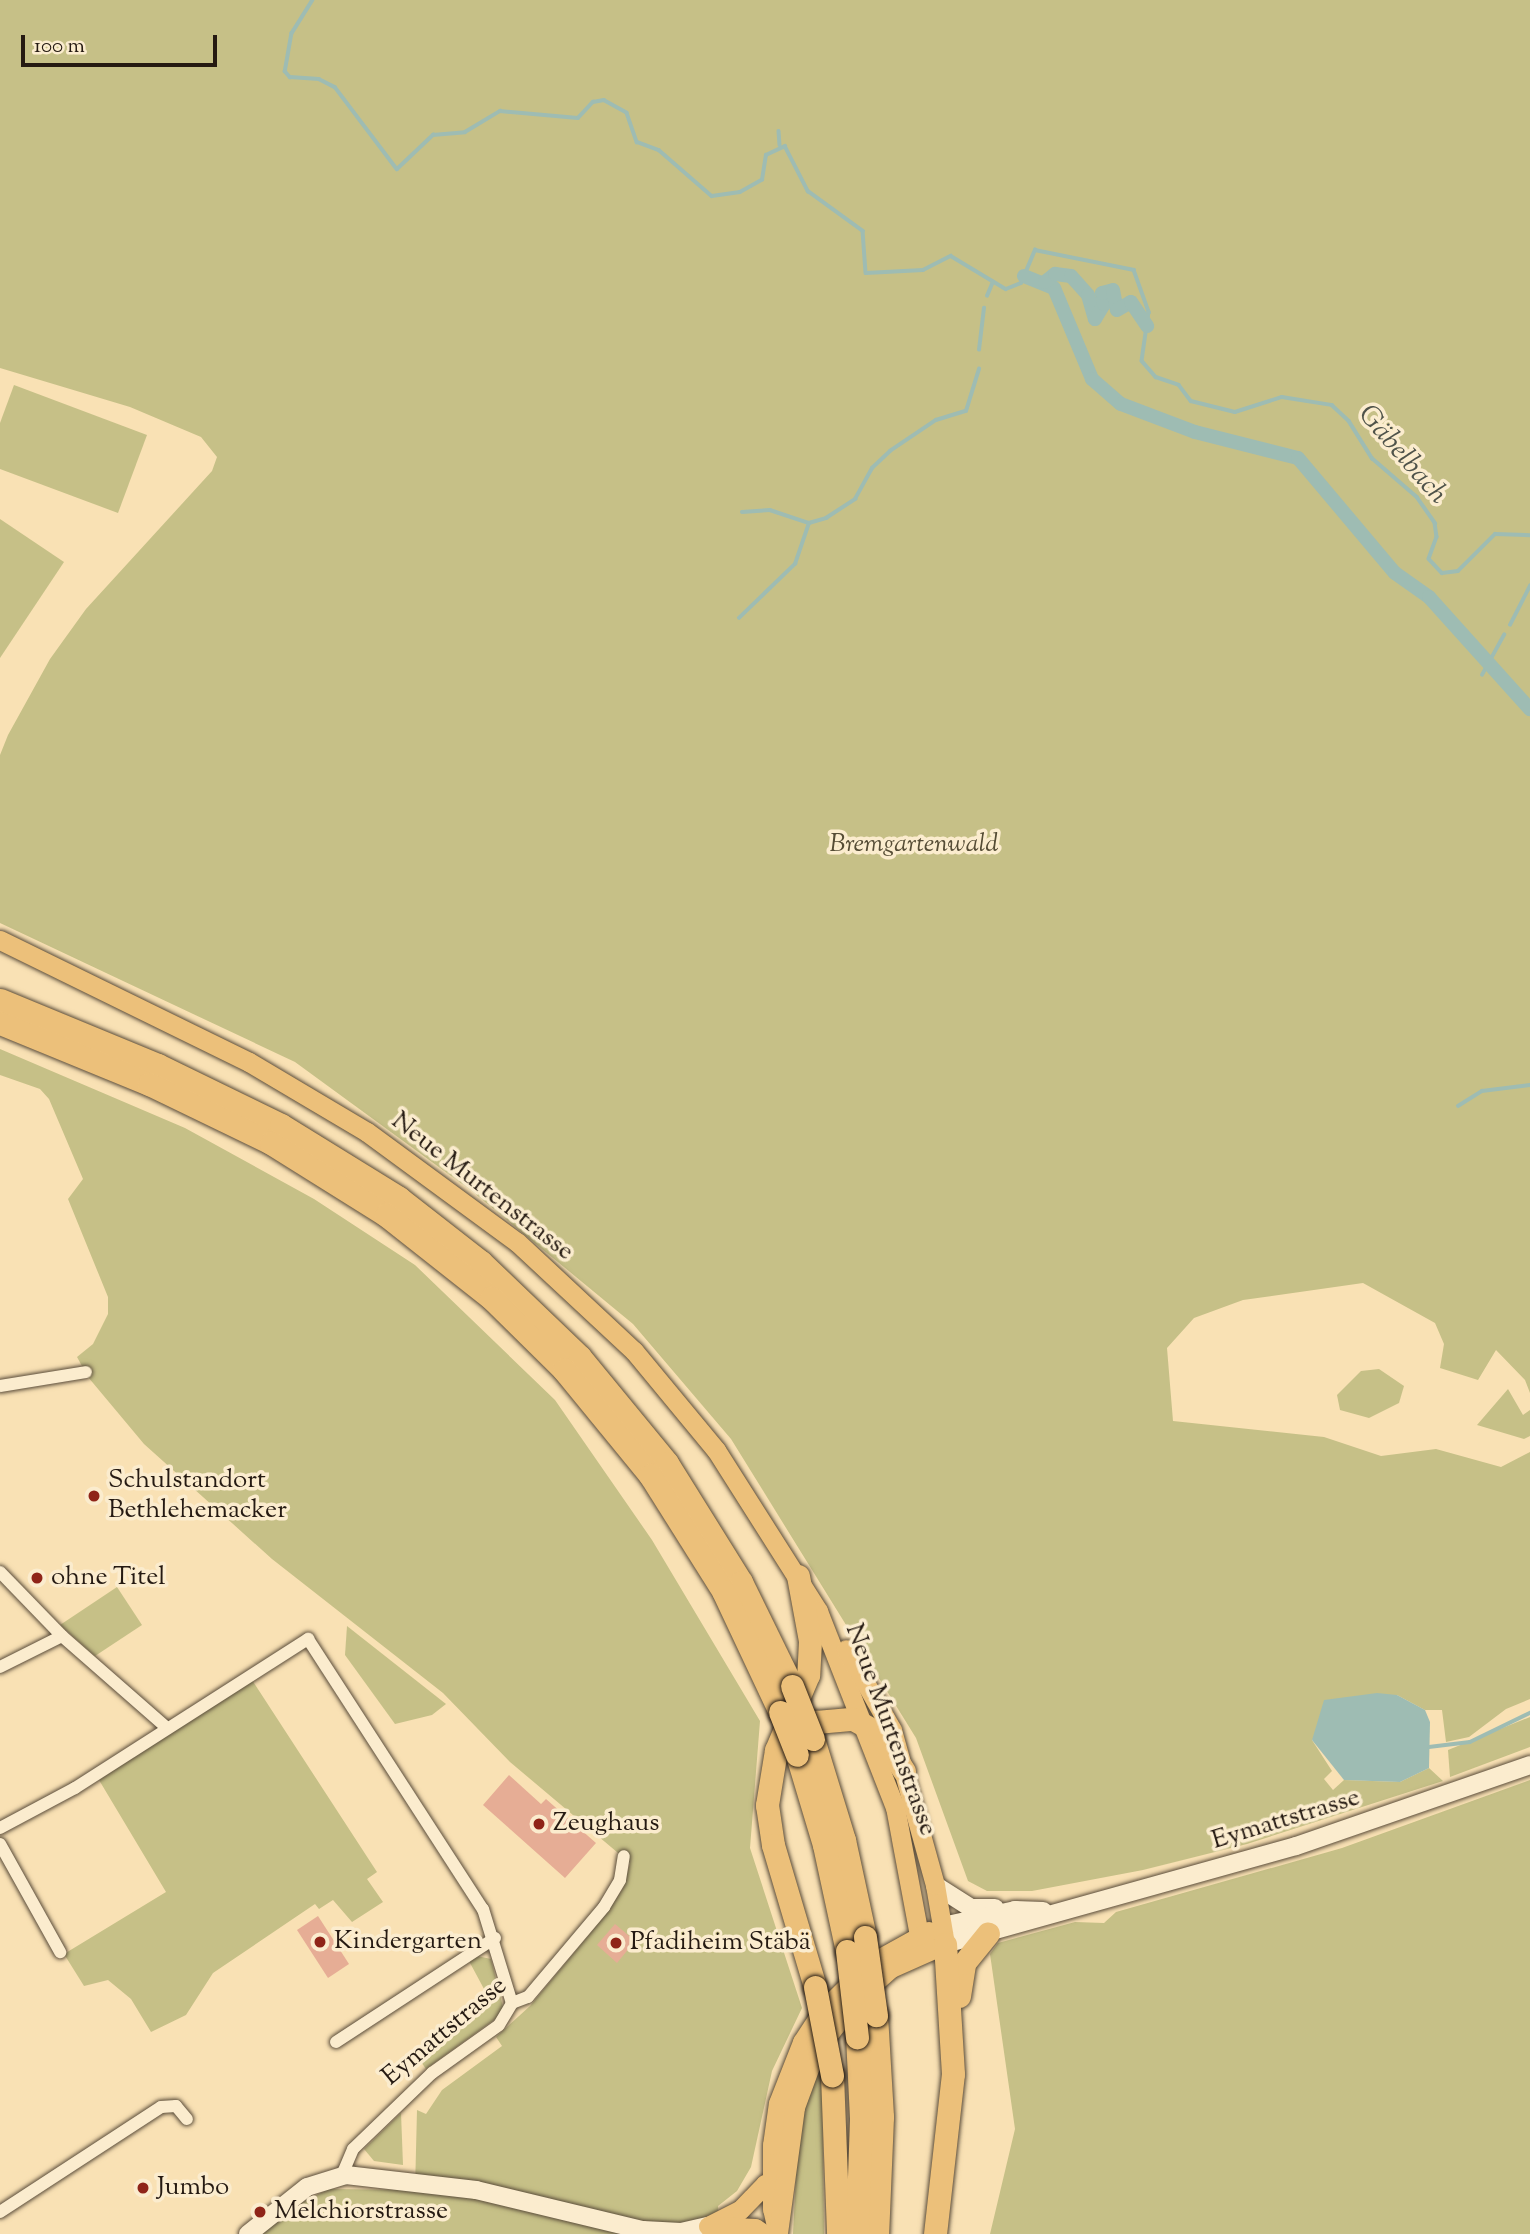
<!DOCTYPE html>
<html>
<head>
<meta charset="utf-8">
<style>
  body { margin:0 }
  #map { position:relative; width:1530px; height:2234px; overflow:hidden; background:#f9e1b4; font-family:"Sorts Mill Goudy",serif }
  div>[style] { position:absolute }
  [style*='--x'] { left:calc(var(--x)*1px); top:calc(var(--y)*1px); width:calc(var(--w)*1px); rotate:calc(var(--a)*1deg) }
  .green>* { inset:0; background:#c6c087 }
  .water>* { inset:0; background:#9ebcb3 }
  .stream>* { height:3.5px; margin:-1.75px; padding:0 1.75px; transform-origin:1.75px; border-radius:1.75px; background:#9ebcb3 }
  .canal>* { height:14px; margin:-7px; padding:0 7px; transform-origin:7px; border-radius:7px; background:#9ebcb3 }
  .building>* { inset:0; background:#e6ad95 }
  .roads { filter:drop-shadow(0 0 2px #5a4c3a) drop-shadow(0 0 2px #5a4c3a) }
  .street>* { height:12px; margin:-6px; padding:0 6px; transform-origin:6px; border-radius:6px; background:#fbecce }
  .secondary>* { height:18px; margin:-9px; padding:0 9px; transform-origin:9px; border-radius:9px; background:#fbecce }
  .primary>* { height:19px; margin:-9.5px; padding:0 9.5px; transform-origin:9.5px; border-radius:9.5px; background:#ecc07a }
  .highway>* { height:23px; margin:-11.5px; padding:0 11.5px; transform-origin:11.5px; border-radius:11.5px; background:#ecc07a }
  .bridges { filter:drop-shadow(0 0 2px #251a12) drop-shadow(0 0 2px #251a12) }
  .highway-bridge>* { height:23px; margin:-11.5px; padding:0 11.5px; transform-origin:11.5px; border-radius:11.5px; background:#ecc07a }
  .dots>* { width:19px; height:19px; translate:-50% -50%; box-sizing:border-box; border:4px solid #fbecce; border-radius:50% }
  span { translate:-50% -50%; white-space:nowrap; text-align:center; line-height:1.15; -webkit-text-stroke:7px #fbecce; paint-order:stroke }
  .park-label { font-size:26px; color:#554c35; font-style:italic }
  .street-label { font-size:26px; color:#251a12 }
  .poi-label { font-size:26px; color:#251a12 }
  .left { translate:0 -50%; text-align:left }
  .water-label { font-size:28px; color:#4f534a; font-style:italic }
  .scale { position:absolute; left:21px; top:35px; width:196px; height:32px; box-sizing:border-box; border:4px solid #251a12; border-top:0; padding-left:9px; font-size:21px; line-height:24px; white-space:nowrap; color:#251a12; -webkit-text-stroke:5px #fbecce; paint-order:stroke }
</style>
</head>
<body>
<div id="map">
  <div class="green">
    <div style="clip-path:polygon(0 0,1530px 0,1530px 1393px,1525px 1380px,1496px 1350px,1478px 1380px,1440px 1368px,1444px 1344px,1435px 1323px,1363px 1283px,1243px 1300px,1194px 1318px,1167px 1348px,1173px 1421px,1324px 1437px,1381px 1456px,1436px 1449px,1501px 1467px,1530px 1452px,1530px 1699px,1506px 1709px,1469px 1737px,1446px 1742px,1442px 1710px,1425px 1710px,1397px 1695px,1352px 1697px,1312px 1740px,1332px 1771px,1324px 1779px,1333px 1790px,1344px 1780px,1400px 1782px,1429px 1768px,1443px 1781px,1247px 1844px,1143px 1870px,1032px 1891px,987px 1891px,968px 1881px,916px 1738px,731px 1439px,633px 1324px,473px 1192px,295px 1062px,0 923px,0 755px,8px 735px,50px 659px,86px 609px,212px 471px,217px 457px,201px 437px,130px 407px,0 368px)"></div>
    <div style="clip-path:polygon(14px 385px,147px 435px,118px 513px,0 469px,0 423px)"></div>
    <div style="clip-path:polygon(0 519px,64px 562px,0 658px)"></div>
    <div style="clip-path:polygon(0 1049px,185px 1128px,314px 1199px,415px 1265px,555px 1400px,652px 1540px,760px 1721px,750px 1848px,802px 2008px,772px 2071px,751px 2167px,737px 2191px,718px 2206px,720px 2234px,753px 2234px,259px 2234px,290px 2208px,329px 2189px,415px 2190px,417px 2110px,426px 2114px,442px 2090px,502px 2046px,496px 2037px,530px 2006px,606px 1914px,623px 1888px,630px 1863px,510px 1762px,443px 1693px,272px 1559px,144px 1444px,88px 1377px,77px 1357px,93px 1344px,108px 1314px,108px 1297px,68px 1199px,83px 1179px,49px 1099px,40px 1089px,0 1075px)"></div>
    <div style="clip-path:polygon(1379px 1369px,1404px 1386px,1399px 1403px,1369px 1418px,1340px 1410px,1337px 1395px,1361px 1371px)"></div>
    <div style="clip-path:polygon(1508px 1389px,1523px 1415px,1530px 1410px,1530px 1436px,1524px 1439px,1477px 1425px)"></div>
    <div style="clip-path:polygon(117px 1587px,142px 1625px,95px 1656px,60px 1625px)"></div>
    <div style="clip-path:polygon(347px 1626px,446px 1704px,432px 1715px,395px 1724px,345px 1655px)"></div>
    <div style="clip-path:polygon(252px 1680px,377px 1872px,367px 1879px,383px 1902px,352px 1922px,333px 1900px,319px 1909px,315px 1904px,213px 1973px,186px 2015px,151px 2032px,131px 1999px,108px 1980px,84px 1986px,64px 1954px,166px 1892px,99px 1780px)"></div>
    <div style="clip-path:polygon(1530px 1717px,1530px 1747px,1450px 1777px,1448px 1750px)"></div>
    <div style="clip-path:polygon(1530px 1780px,1530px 2234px,990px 2234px,1015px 2129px,990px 1954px,998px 1943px,1075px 1922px,1104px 1923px,1116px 1912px,1342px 1848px)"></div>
    <div style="clip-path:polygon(477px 1956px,491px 1959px,503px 2007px,498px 2017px,426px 2069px,415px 2053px,491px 2002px,469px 1961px)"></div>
    <div style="clip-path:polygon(822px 2060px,824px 2234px,793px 2234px,798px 2136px,807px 2092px)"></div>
    <div style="clip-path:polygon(401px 2113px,403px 2165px,374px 2161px,364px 2149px)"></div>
  </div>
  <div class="water">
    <div style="clip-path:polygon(1377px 1693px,1397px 1695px,1425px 1710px,1430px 1722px,1429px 1768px,1400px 1782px,1344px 1780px,1312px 1740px,1324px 1700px)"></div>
  </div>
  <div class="stream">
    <div style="--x:313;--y:0;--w:39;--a:122"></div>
    <div style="--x:292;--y:33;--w:39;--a:100"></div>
    <div style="--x:285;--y:71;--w:8;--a:50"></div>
    <div style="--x:290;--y:77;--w:29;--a:4"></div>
    <div style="--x:319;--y:79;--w:18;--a:27"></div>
    <div style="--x:335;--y:87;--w:103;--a:52.9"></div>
    <div style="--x:397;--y:169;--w:50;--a:-43.4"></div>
    <div style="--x:433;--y:135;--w:32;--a:-5"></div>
    <div style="--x:465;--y:132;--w:41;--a:-31"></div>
    <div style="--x:500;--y:111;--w:78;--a:5.1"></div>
    <div style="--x:578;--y:118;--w:22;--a:-47"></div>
    <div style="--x:593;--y:102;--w:11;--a:-10"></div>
    <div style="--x:604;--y:100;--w:26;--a:29"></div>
    <div style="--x:627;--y:113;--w:31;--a:71"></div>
    <div style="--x:637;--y:142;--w:23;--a:20"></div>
    <div style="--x:659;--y:150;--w:70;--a:41"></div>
    <div style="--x:712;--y:196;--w:28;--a:-8"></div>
    <div style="--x:740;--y:192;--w:25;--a:-29"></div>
    <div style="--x:762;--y:180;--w:25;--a:-81"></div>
    <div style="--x:766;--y:155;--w:21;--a:-25"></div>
    <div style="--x:785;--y:146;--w:51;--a:62.9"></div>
    <div style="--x:808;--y:191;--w:68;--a:36"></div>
    <div style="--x:863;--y:231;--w:42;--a:85.9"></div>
    <div style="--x:866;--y:273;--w:57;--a:-3"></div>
    <div style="--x:923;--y:270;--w:31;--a:-27"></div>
    <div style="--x:951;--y:256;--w:64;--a:31"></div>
    <div style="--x:1006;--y:289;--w:16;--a:-22"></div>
    <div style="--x:1021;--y:283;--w:36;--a:-67"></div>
    <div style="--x:1035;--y:250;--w:101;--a:11.4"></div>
    <div style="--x:1134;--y:270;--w:45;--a:70.3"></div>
    <div style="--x:1149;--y:312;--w:49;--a:98.1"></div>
    <div style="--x:1142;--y:361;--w:21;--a:49"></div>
    <div style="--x:1156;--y:377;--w:24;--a:19"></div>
    <div style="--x:1179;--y:385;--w:20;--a:53"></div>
    <div style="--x:1191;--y:401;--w:45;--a:14"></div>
    <div style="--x:1235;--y:412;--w:49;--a:-17.7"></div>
    <div style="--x:1282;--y:397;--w:51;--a:9.1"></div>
    <div style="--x:1332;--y:405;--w:23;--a:43"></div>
    <div style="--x:1349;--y:421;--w:44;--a:58.1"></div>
    <div style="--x:1372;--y:458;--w:60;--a:40.9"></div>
    <div style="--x:1417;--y:497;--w:32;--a:55"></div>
    <div style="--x:1435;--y:523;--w:14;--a:82"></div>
    <div style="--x:1437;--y:537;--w:23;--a:110"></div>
    <div style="--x:1429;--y:559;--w:19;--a:47"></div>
    <div style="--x:1442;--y:573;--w:16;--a:-7"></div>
    <div style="--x:1458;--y:571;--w:52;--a:-45"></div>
    <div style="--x:1495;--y:534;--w:35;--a:2"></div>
    <div style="--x:779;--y:131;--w:14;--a:86"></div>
    <div style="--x:987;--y:296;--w:15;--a:-67"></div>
    <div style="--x:979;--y:350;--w:42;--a:-83.2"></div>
    <div style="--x:742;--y:512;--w:28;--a:-4"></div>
    <div style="--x:770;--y:510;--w:41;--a:18.4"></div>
    <div style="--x:809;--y:523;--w:18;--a:-16"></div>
    <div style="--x:826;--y:518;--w:35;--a:-33"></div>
    <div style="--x:855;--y:499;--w:35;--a:-61"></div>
    <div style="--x:872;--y:468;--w:25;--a:-43"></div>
    <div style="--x:890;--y:451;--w:55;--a:-34"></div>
    <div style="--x:936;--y:420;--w:31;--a:-17"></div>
    <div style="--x:966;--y:411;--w:44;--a:-72.8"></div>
    <div style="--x:739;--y:618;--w:78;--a:-44"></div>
    <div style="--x:795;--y:564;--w:43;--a:-71.1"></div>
    <div style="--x:1510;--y:625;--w:44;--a:-62.9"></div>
    <div style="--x:1482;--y:675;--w:46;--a:-61.2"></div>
    <div style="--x:1458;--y:1106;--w:28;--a:-32"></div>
    <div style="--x:1482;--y:1091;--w:48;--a:-7.1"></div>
    <div style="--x:1429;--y:1747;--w:41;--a:-7"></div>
    <div style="--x:1470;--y:1742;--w:67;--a:-25.8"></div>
  </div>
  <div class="canal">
    <div style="--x:1024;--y:276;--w:32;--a:22"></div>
    <div style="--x:1054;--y:288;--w:99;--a:67.3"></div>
    <div style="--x:1092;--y:379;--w:38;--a:41"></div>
    <div style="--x:1121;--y:404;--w:79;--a:20.7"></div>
    <div style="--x:1195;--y:432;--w:106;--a:14.2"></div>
    <div style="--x:1298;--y:458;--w:150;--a:49.9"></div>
    <div style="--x:1395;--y:573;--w:42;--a:35.2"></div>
    <div style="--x:1429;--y:597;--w:151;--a:48"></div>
    <div style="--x:1045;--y:282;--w:13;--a:-39"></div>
    <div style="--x:1055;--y:274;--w:16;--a:7"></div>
    <div style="--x:1071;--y:276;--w:25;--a:48"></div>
    <div style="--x:1088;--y:295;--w:25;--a:74"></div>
    <div style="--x:1095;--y:319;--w:17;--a:-59"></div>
    <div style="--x:1104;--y:304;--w:11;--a:-100"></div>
    <div style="--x:1102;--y:293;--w:11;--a:-15"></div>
    <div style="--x:1113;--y:290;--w:20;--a:79"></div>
    <div style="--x:1117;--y:310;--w:16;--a:-30"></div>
    <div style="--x:1131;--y:302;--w:29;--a:56"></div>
  </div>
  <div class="building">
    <div style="clip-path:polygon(509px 1775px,541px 1804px,546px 1799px,596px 1843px,565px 1878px,483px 1805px)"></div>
    <div style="clip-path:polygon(318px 1916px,349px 1964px,328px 1978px,297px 1930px)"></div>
    <div style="clip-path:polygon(615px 1924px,635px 1941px,617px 1963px,597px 1945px)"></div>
  </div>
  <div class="roads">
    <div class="street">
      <div style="--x:0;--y:1386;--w:87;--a:-9.2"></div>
      <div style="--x:0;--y:1572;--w:89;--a:45.9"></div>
      <div style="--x:62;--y:1636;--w:140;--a:41.2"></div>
      <div style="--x:0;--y:1667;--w:69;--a:-26.6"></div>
      <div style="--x:0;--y:1828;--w:85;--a:-28.1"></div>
      <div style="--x:75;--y:1788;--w:277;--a:-32.6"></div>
      <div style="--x:308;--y:1639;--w:322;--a:57.1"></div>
      <div style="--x:483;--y:1909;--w:98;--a:72.9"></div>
      <div style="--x:0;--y:1844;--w:124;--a:60.9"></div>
      <div style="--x:336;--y:2042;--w:190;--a:-33.2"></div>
      <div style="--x:342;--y:2175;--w:28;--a:-67"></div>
      <div style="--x:353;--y:2149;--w:110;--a:-43.9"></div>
      <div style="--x:432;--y:2073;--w:82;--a:-35.6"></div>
      <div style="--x:499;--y:2025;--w:26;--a:-59"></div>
      <div style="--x:512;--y:2003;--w:17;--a:-21"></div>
      <div style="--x:528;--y:1997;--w:118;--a:-49.8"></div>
      <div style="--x:604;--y:1907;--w:31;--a:-59"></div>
      <div style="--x:620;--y:1880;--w:24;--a:-81"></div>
      <div style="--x:0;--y:2212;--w:192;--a:-33.1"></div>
      <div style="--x:161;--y:2107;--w:15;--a:-4"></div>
      <div style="--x:176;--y:2106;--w:17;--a:50"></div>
    </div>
    <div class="secondary">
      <div style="--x:935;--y:1885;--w:43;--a:32.6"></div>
      <div style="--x:971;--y:1908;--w:24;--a:0"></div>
      <div style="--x:943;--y:1926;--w:74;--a:-12.5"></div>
      <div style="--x:1015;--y:1910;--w:28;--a:2"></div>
      <div style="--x:945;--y:1944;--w:364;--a:-15.6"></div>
      <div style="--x:1296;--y:1846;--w:248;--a:-19.1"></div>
      <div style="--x:248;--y:2234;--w:75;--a:-38.5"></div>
      <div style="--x:307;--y:2187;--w:41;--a:-17.1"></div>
      <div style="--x:346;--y:2175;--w:131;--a:6.6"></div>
      <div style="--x:476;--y:2190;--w:172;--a:13.5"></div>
      <div style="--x:643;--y:2230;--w:38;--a:3"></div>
      <div style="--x:681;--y:2232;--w:28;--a:-13"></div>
    </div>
    <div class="primary">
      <div style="--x:0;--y:940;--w:277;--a:26.1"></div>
      <div style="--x:249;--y:1062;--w:137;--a:30.7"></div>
      <div style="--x:367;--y:1132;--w:186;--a:36.3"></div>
      <div style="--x:517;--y:1242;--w:160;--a:43"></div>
      <div style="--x:634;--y:1351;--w:129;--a:50.4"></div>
      <div style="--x:716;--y:1450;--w:191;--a:57.6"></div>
      <div style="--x:818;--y:1611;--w:211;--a:68.6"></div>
      <div style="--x:895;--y:1807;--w:147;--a:79.4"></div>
      <div style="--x:708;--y:2226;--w:36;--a:-27"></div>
      <div style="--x:740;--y:2210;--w:36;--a:-46"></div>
      <div style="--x:765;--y:2184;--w:13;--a:-4"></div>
      <div style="--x:717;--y:2226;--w:38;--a:3"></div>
      <div style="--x:755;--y:2228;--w:11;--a:34"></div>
      <div style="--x:777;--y:2230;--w:22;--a:-103"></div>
      <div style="--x:772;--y:2209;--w:64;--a:-90"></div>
      <div style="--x:772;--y:2145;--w:42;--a:-81.9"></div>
      <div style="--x:778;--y:2103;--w:66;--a:-68.5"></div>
      <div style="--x:802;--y:2042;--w:38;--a:-57"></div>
      <div style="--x:823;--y:2010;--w:67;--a:-44.4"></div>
      <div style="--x:871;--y:1963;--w:66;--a:-28.9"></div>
      <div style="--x:778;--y:2233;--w:127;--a:-82.3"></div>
      <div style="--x:795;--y:2107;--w:61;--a:-69.8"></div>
      <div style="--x:816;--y:2050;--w:66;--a:-51.7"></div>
      <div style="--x:857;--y:1998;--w:45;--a:-41.4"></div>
      <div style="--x:891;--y:1968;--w:59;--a:-24"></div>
      <div style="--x:945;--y:1944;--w:60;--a:-99.6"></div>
      <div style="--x:935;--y:1885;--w:161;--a:-105.5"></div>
      <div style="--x:892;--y:1730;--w:93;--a:-119.6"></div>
    </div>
    <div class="highway">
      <div style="--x:0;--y:1000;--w:171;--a:22.4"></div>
      <div style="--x:158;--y:1065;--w:137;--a:26"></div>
      <div style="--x:281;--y:1125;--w:139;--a:31.7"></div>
      <div style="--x:399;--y:1198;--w:104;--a:38"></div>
      <div style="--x:481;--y:1262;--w:137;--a:43.8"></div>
      <div style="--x:580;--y:1357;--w:137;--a:50.6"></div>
      <div style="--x:667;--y:1463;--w:140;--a:58.1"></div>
      <div style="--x:741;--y:1582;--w:116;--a:63.9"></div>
      <div style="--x:0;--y:1023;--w:161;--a:22.3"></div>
      <div style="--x:149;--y:1084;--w:136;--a:25.8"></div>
      <div style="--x:271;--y:1143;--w:136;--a:32.1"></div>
      <div style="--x:386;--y:1215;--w:134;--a:38.3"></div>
      <div style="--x:491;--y:1298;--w:103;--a:44.6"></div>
      <div style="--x:564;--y:1370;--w:136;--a:50.7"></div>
      <div style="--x:650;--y:1475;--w:137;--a:57.8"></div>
      <div style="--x:723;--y:1591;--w:134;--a:64.8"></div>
      <div style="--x:798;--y:1576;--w:66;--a:79.5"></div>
      <div style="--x:810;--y:1641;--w:34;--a:93"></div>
      <div style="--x:808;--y:1675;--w:82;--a:113.1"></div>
      <div style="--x:776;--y:1750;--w:56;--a:99.3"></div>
      <div style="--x:767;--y:1805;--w:40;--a:81.5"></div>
      <div style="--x:773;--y:1845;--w:148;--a:73.5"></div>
      <div style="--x:794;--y:1739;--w:28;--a:-38"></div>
      <div style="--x:816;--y:1722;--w:37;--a:-5"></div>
      <div style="--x:853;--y:1719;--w:31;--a:29"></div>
      <div style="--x:880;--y:1734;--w:44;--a:57"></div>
      <div style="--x:813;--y:1739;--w:106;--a:72.9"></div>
      <div style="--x:844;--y:1840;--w:99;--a:77.8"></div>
      <div style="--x:797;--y:1755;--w:94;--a:73.3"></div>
      <div style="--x:824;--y:1845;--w:108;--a:77.8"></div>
      <div style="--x:959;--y:1996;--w:33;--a:-81"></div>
      <div style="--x:964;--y:1963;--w:38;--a:-51"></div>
      <div style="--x:876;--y:2015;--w:102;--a:86.6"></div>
      <div style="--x:882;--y:2117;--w:117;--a:92.4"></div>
      <div style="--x:832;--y:2075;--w:159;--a:87.8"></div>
      <div style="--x:857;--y:2234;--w:116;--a:-88"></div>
      <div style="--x:861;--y:2118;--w:81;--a:-92.8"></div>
      <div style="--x:935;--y:2234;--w:161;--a:-83.6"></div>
      <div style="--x:953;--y:2074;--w:130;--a:-93.5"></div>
    </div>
  </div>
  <div class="bridges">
    <div class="highway-bridge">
      <div style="--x:792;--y:1686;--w:57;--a:68.4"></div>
      <div style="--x:780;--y:1712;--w:46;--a:68.4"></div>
      <div style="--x:865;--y:1937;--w:79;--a:82"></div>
      <div style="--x:847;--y:1951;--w:87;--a:83.4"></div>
      <div style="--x:815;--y:1987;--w:90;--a:79.1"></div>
    </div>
  </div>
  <div class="dots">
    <div style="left:94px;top:1496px;background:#8f2418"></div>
    <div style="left:37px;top:1578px;background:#8f2418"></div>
    <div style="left:539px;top:1824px;background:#8f2418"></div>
    <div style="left:320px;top:1942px;background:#8f2418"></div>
    <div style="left:616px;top:1943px;background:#8f2418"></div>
    <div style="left:143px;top:2188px;background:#8f2418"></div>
    <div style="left:260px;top:2212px;background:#8f2418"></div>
  </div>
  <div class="park-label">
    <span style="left:914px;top:845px">Bremgartenwald</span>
  </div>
  <div class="street-label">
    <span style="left:482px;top:1187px;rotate:38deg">Neue Murtenstrasse</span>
    <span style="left:890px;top:1730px;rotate:70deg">Neue Murtenstrasse</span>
    <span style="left:1286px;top:1820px;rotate:-17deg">Eymattstrasse</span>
    <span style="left:445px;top:2032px;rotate:-40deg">Eymattstrasse</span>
  </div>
  <div class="poi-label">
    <span class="left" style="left:108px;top:1496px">Schulstandort<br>Bethlehemacker</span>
    <span class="left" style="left:51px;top:1578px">ohne Titel</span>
    <span class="left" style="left:553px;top:1824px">Zeughaus</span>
    <span class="left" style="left:334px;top:1942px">Kindergarten</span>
    <span class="left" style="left:630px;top:1943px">Pfadiheim Stäbä</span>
    <span class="left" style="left:157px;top:2188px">Jumbo</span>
    <span class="left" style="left:274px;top:2212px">Melchiorstrasse</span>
  </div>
  <div class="water-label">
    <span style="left:1402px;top:455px;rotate:49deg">Gäbelbach</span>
  </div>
  <div class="scale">100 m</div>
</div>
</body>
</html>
